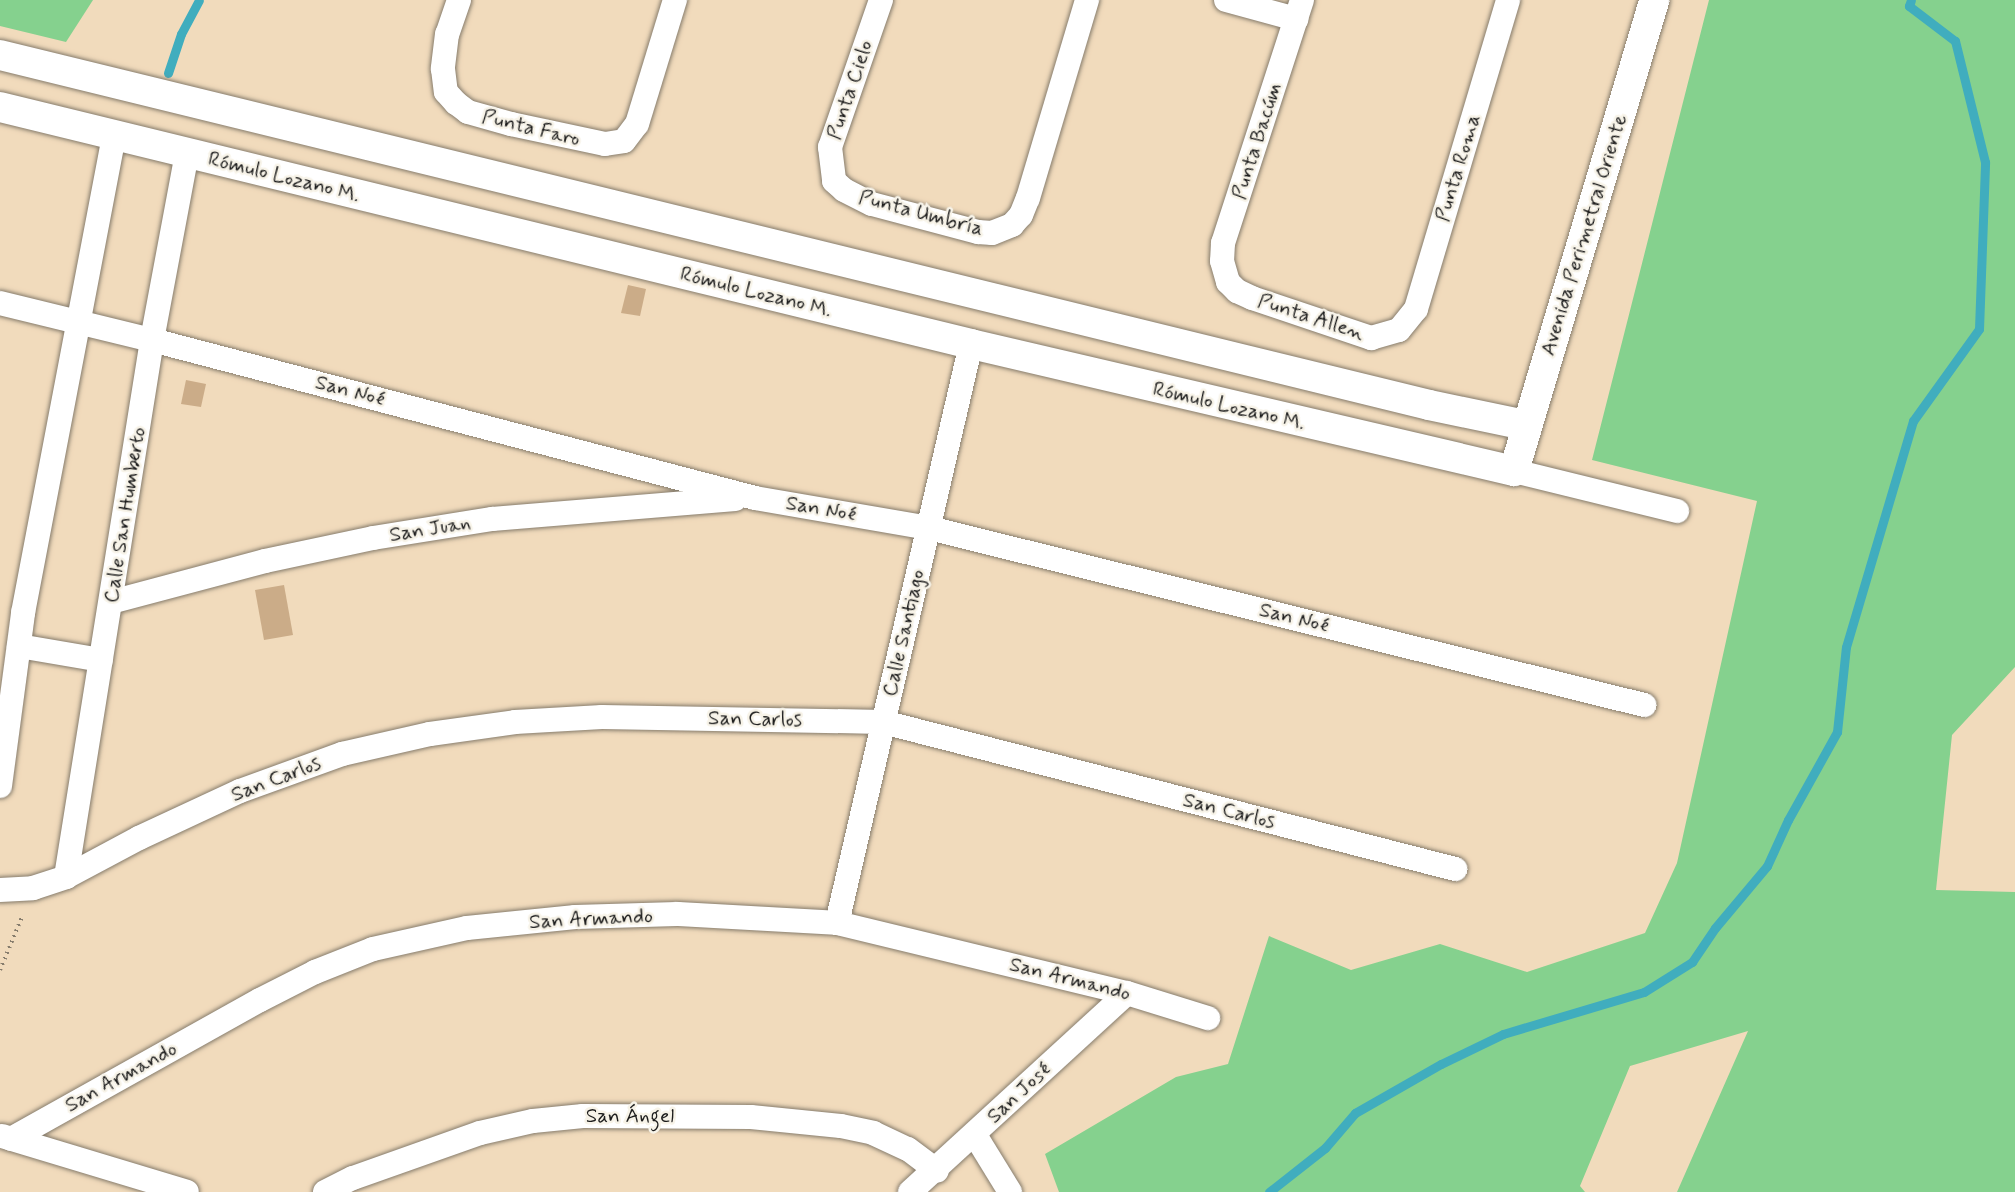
<!DOCTYPE html>
<html>
<head>
<meta charset="utf-8">
<style>
  body { margin:0 }
  #map { position:relative; width:2015px; height:1192px; overflow:hidden; background:#f1dbbc; font-family:Mynerve,sans-serif }
  div>[style] { position:absolute }
  [style*='--x'] { left:calc(var(--x)*1px); top:calc(var(--y)*1px); width:calc(var(--w)*1px); rotate:calc(var(--a)*1deg) }
  .green>* { inset:0; background:#85d18e }
  .stream>* { height:9px; margin:-4.5px; padding:0 4.5px; transform-origin:4.5px; border-radius:4.5px; background:#40adbe }
  .building>* { inset:0; background:#cbac88 }
  .path>* { height:4px; margin-top:-2px; transform-origin:0; background:repeating-linear-gradient(90deg,#867c6c 0 1.5px,transparent 0 6px) }
  .roads { filter:drop-shadow(0 0 2px #867c6c) drop-shadow(0 0 2px #867c6c) }
  .minor>* { height:24px; margin:-12px; padding:0 12px; transform-origin:12px; border-radius:12px; background:#fff }
  .tertiary>* { height:30px; margin:-15px; padding:0 15px; transform-origin:15px; border-radius:15px; background:#fff }
  span { translate:-50% -50%; white-space:nowrap; text-align:center; line-height:1.15; -webkit-text-stroke:5px #f7f3e8; paint-order:stroke }
  .street-label { font-size:21px; color:#1c1c1c }
</style>
</head>
<body>
<div id="map">
  <div class="green">
    <div style="clip-path:polygon(0 0,93px 0,66px 42px,0 26px)"></div>
    <div style="clip-path:polygon(1709px 0,2015px 0,2015px 667px,1952px 735px,1936px 890px,2015px 892px,2015px 1192px,1677px 1192px,1748px 1031px,1630px 1066px,1580px 1186px,1585px 1192px,1059px 1192px,1045px 1154px,1176px 1077px,1228px 1064px,1269px 936px,1351px 970px,1440px 944px,1527px 972px,1645px 933px,1677px 863px,1757px 501px,1592px 460px)"></div>
  </div>
  <div class="stream">
    <div style="--x:168;--y:73;--w:41;--a:-71.6"></div>
    <div style="--x:181;--y:34;--w:38;--a:-62"></div>
    <div style="--x:1269;--y:1192;--w:71;--a:-38.2"></div>
    <div style="--x:1325;--y:1148;--w:46;--a:-49.4"></div>
    <div style="--x:1355;--y:1113;--w:99;--a:-29.7"></div>
    <div style="--x:1441;--y:1064;--w:69;--a:-25.8"></div>
    <div style="--x:1503;--y:1034;--w:147;--a:-16.6"></div>
    <div style="--x:1644;--y:992;--w:57;--a:-32"></div>
    <div style="--x:1692;--y:962;--w:41;--a:-55.9"></div>
    <div style="--x:1715;--y:928;--w:81;--a:-50"></div>
    <div style="--x:1767;--y:866;--w:51;--a:-65.5"></div>
    <div style="--x:1788;--y:820;--w:101;--a:-60.9"></div>
    <div style="--x:1837;--y:732;--w:85;--a:-84"></div>
    <div style="--x:1846;--y:647;--w:236;--a:-73.5"></div>
    <div style="--x:1913;--y:421;--w:113;--a:-54.3"></div>
    <div style="--x:1979;--y:329;--w:167;--a:-87.9"></div>
    <div style="--x:1985;--y:162;--w:125;--a:-103.9"></div>
    <div style="--x:1955;--y:41;--w:58;--a:-142.7"></div>
    <div style="--x:1909;--y:6;--w:6;--a:-72"></div>
  </div>
  <div class="building">
    <div style="clip-path:polygon(628px 285px,646px 289px,640px 316px,621px 313px)"></div>
    <div style="clip-path:polygon(186px 380px,206px 384px,201px 407px,181px 404px)"></div>
    <div style="clip-path:polygon(284px 585px,293px 635px,264px 640px,255px 590px)"></div>
  </div>
  <div class="path">
    <div style="--x:0;--y:970;--w:57;--a:-67.5"></div>
  </div>
  <div class="roads">
    <div class="minor">
      <div style="--x:459;--y:0;--w:36;--a:109"></div>
      <div style="--x:447;--y:34;--w:35;--a:97"></div>
      <div style="--x:443;--y:69;--w:23;--a:83"></div>
      <div style="--x:446;--y:92;--w:15;--a:48"></div>
      <div style="--x:456;--y:103;--w:15;--a:37"></div>
      <div style="--x:468;--y:112;--w:45;--a:15.6"></div>
      <div style="--x:511;--y:124;--w:96;--a:12"></div>
      <div style="--x:605;--y:144;--w:19;--a:-9"></div>
      <div style="--x:624;--y:141;--w:21;--a:-53"></div>
      <div style="--x:637;--y:124;--w:130;--a:-73"></div>
      <div style="--x:881;--y:0;--w:156;--a:109.1"></div>
      <div style="--x:830;--y:147;--w:34;--a:83"></div>
      <div style="--x:834;--y:181;--w:13;--a:42"></div>
      <div style="--x:844;--y:190;--w:31;--a:27"></div>
      <div style="--x:872;--y:204;--w:110;--a:14.8"></div>
      <div style="--x:978;--y:232;--w:14;--a:4"></div>
      <div style="--x:992;--y:233;--w:22;--a:-22"></div>
      <div style="--x:1012;--y:225;--w:13;--a:-48"></div>
      <div style="--x:1021;--y:215;--w:18;--a:-68"></div>
      <div style="--x:1028;--y:198;--w:207;--a:-73.4"></div>
      <div style="--x:1226;--y:0;--w:73;--a:15.2"></div>
      <div style="--x:1302;--y:0;--w:256;--a:108"></div>
      <div style="--x:1223;--y:243;--w:18;--a:93"></div>
      <div style="--x:1222;--y:261;--w:22;--a:74"></div>
      <div style="--x:1228;--y:282;--w:13;--a:45"></div>
      <div style="--x:1237;--y:291;--w:17;--a:25"></div>
      <div style="--x:1252;--y:298;--w:126;--a:18.6"></div>
      <div style="--x:1371;--y:338;--w:29;--a:-16"></div>
      <div style="--x:1399;--y:330;--w:27;--a:-51"></div>
      <div style="--x:1416;--y:309;--w:322;--a:-73.4"></div>
      <div style="--x:0;--y:303;--w:156;--a:13.7"></div>
      <div style="--x:152;--y:340;--w:623;--a:14.68"></div>
      <div style="--x:755;--y:498;--w:177;--a:9.8"></div>
      <div style="--x:929;--y:528;--w:737;--a:13.9"></div>
      <div style="--x:1514;--y:471;--w:168;--a:13.8"></div>
      <div style="--x:111;--y:602;--w:159;--a:-14.9"></div>
      <div style="--x:265;--y:561;--w:110;--a:-12"></div>
      <div style="--x:373;--y:538;--w:121;--a:-9.1"></div>
      <div style="--x:492;--y:519;--w:244;--a:-4.7"></div>
      <div style="--x:19;--y:646;--w:83;--a:9.7"></div>
      <div style="--x:0;--y:786;--w:175;--a:-82.4"></div>
      <div style="--x:23;--y:613;--w:487;--a:-79.2"></div>
      <div style="--x:66;--y:877;--w:544;--a:-80.9"></div>
      <div style="--x:152;--y:340;--w:190;--a:-79.4"></div>
      <div style="--x:0;--y:890;--w:33;--a:-3"></div>
      <div style="--x:33;--y:888;--w:35;--a:-18"></div>
      <div style="--x:66;--y:877;--w:83;--a:-28.1"></div>
      <div style="--x:139;--y:838;--w:111;--a:-25"></div>
      <div style="--x:240;--y:791;--w:109;--a:-19.9"></div>
      <div style="--x:342;--y:754;--w:90;--a:-12.8"></div>
      <div style="--x:430;--y:734;--w:86;--a:-8"></div>
      <div style="--x:515;--y:722;--w:87;--a:-3.3"></div>
      <div style="--x:602;--y:717;--w:281;--a:1"></div>
      <div style="--x:883;--y:722;--w:591;--a:14.41"></div>
      <div style="--x:837;--y:923;--w:594;--a:-76.97"></div>
      <div style="--x:975;--y:1135;--w:67;--a:58.4"></div>
      <div style="--x:2;--y:1136;--w:193;--a:16.8"></div>
      <div style="--x:11;--y:1139;--w:285;--a:-29.2"></div>
      <div style="--x:260;--y:1000;--w:62;--a:-27"></div>
      <div style="--x:315;--y:972;--w:62;--a:-21.6"></div>
      <div style="--x:373;--y:949;--w:96;--a:-12.6"></div>
      <div style="--x:467;--y:928;--w:109;--a:-5.8"></div>
      <div style="--x:575;--y:917;--w:102;--a:-1.7"></div>
      <div style="--x:677;--y:914;--w:160;--a:3.2"></div>
      <div style="--x:837;--y:923;--w:298;--a:13.6"></div>
      <div style="--x:1127;--y:993;--w:85;--a:17.2"></div>
      <div style="--x:325;--y:1192;--w:31;--a:-27"></div>
      <div style="--x:353;--y:1178;--w:135;--a:-19.5"></div>
      <div style="--x:480;--y:1133;--w:54;--a:-12.8"></div>
      <div style="--x:533;--y:1121;--w:50;--a:-5.7"></div>
      <div style="--x:583;--y:1116;--w:168;--a:0.3"></div>
      <div style="--x:751;--y:1117;--w:90;--a:5.7"></div>
      <div style="--x:841;--y:1126;--w:33;--a:12"></div>
      <div style="--x:873;--y:1133;--w:38;--a:25"></div>
      <div style="--x:908;--y:1149;--w:36;--a:37"></div>
      <div style="--x:910;--y:1192;--w:294;--a:-42.5"></div>
    </div>
    <div class="tertiary">
      <div style="--x:0;--y:55;--w:1471;--a:13.76"></div>
      <div style="--x:1429;--y:405;--w:98;--a:11.8"></div>
      <div style="--x:0;--y:107;--w:1000;--a:13.72"></div>
      <div style="--x:971;--y:344;--w:558;--a:13.16"></div>
      <div style="--x:1514;--y:471;--w:491;--a:-73.4"></div>
    </div>
  </div>
  <div class="street-label">
    <span style="left:850px;top:90px;rotate:-71deg">Punta Cielo</span>
    <span style="left:531px;top:128px;rotate:14deg">Punta Faro</span>
    <span style="left:1257px;top:141px;rotate:-72deg">Punta Bacúm</span>
    <span style="left:1458px;top:168px;rotate:-73deg">Punta Roma</span>
    <span style="left:284px;top:177px;rotate:14deg">Rómulo Lozano M.</span>
    <span style="left:921px;top:213px;rotate:15deg">Punta Umbría</span>
    <span style="left:1584px;top:235px;rotate:-73deg">Avenida Perimetral Oriente</span>
    <span style="left:756px;top:292px;rotate:14deg">Rómulo Lozano M.</span>
    <span style="left:1311px;top:317px;rotate:18deg">Punta Allen</span>
    <span style="left:350px;top:391px;rotate:15deg">San Noé</span>
    <span style="left:1229px;top:406px;rotate:13deg">Rómulo Lozano M.</span>
    <span style="left:821px;top:509px;rotate:10deg">San Noé</span>
    <span style="left:125px;top:515px;rotate:-81deg">Calle San Humberto</span>
    <span style="left:430px;top:529px;rotate:-9deg">San Juan</span>
    <span style="left:1294px;top:618px;rotate:14deg">San Noé</span>
    <span style="left:904px;top:633px;rotate:-77deg">Calle Santiago</span>
    <span style="left:755px;top:719px;rotate:1deg">San Carlos</span>
    <span style="left:276px;top:779px;rotate:-21deg">San Carlos</span>
    <span style="left:1229px;top:811px;rotate:14deg">San Carlos</span>
    <span style="left:591px;top:919px;rotate:-3deg">San Armando</span>
    <span style="left:1070px;top:979px;rotate:14deg">San Armando</span>
    <span style="left:121px;top:1077px;rotate:-29deg">San Armando</span>
    <span style="left:1019px;top:1093px;rotate:-43deg">San José</span>
    <span style="left:630px;top:1116px">San Ángel</span>
  </div>
</div>
</body>
</html>
